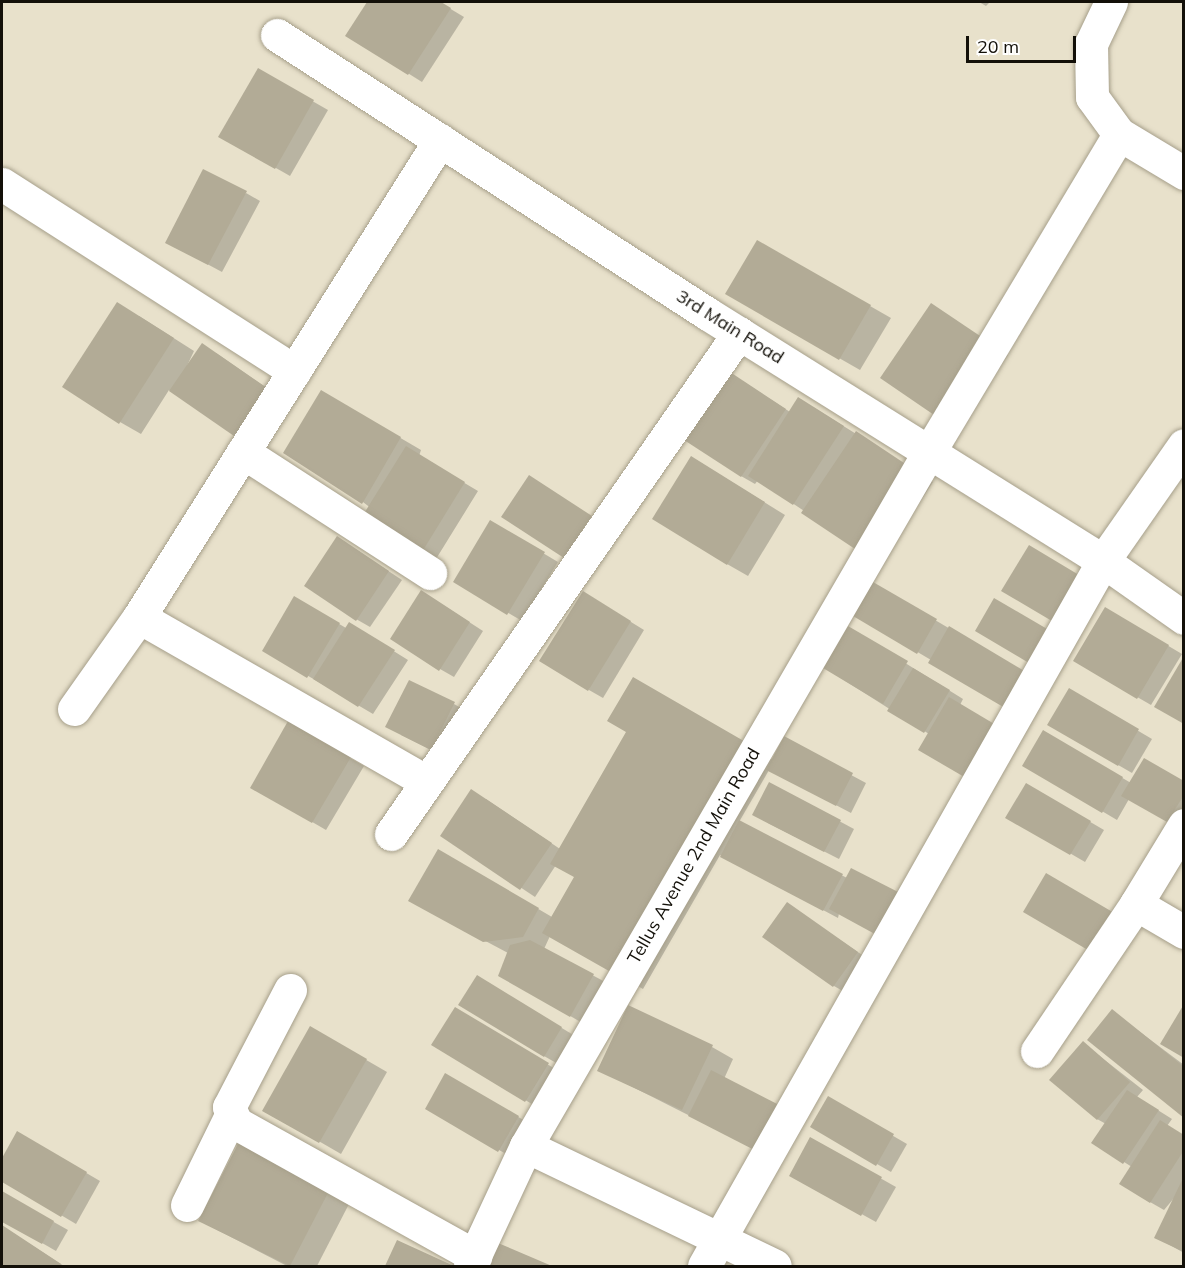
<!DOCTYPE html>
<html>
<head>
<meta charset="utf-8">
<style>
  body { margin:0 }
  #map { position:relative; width:1185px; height:1268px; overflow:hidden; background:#e8e1cb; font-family:Mulish,sans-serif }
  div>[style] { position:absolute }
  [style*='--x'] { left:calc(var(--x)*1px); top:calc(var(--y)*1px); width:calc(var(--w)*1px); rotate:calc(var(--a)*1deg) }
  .shadow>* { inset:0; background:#0003 }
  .building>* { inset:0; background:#b2ab96 }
  .roads { filter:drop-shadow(0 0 2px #a69f8a) drop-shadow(0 0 2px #a69f8a) }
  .minor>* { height:33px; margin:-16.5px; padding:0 16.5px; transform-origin:16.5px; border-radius:16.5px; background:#fff }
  span { translate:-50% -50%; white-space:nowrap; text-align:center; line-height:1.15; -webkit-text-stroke:5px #fff; paint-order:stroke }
  .street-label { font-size:18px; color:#131009 }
  .frame { position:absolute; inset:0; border:3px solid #131009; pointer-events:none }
  .scale { position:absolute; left:966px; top:36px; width:110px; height:27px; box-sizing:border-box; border:3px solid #131009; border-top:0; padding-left:8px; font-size:18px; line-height:21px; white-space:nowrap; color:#131009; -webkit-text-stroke:4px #fff; paint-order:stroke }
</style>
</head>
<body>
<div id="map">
  <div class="shadow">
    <div style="clip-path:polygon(369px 2px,439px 2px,464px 17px,422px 82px,347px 35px)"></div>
    <div style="clip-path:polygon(979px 2px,990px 2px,986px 6px)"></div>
    <div style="clip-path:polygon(258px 70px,328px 110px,290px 176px,220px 136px)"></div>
    <div style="clip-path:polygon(246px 193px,260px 201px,222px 272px,181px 250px)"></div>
    <div style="clip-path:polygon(758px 242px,891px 318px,860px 370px,727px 294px)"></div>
    <div style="clip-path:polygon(931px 305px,1008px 355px,959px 427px)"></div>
    <div style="clip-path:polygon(139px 316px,194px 351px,186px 368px,216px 353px,280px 397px,235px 435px,169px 390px,141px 434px,120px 422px)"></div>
    <div style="clip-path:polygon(744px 382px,790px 412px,813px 407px,933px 482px,880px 562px,758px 480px,755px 484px,741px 476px)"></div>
    <div style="clip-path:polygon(322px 392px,421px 450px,419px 456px,478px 491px,436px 559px,363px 502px)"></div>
    <div style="clip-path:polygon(712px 470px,785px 515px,748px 576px,727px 564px)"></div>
    <div style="clip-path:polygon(491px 522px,558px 562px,522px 621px,455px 582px)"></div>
    <div style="clip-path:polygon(352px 547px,402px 580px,370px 627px,356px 619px)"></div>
    <div style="clip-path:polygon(874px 584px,1040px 682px,931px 660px,855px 615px)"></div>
    <div style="clip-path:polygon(295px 598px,346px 628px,363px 632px,408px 660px,373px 714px,264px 650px)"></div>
    <div style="clip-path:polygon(435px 600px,483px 631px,454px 677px,440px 669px)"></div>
    <div style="clip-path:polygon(597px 601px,644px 630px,603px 698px,589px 690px)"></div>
    <div style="clip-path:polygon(1106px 609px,1182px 654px,1151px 705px,1075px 661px)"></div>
    <div style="clip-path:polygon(849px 628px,963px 699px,960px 705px,929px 734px,825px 668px)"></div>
    <div style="clip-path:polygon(633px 679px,773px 760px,784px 739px,866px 783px,851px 813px,769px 770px,739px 822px,847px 878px,838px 918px,720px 855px,643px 989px,550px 936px,544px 949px,607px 983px,584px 1024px,500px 975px,508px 953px,431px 912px,439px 851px,552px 917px,575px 877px,556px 865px,535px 897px,442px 835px,486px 799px,560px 849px,628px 731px)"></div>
    <div style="clip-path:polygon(1069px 690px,1152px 739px,1132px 773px,1049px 725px)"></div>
    <div style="clip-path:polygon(454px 704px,468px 712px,445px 757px,401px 735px)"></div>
    <div style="clip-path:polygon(289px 723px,364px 766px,326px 830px,252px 787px)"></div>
    <div style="clip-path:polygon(1044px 732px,1131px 783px,1184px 783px,1184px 827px,1129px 799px,1117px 820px,1024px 765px)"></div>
    <div style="clip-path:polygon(770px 784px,854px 829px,839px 859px,768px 823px)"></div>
    <div style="clip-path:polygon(1027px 785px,1104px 830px,1085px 862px,1008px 817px)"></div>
    <div style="clip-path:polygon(787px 904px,871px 961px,848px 994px,834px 986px)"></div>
    <div style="clip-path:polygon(491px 985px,575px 1036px,558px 1064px,544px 1056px)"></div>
    <div style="clip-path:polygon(455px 1009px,562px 1073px,540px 1109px,433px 1044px)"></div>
    <div style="clip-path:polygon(1112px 1011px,1184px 1065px,1184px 1116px)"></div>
    <div style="clip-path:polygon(311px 1028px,387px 1072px,341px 1154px,265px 1110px)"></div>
    <div style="clip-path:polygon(1083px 1043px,1143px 1090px,1137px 1097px,1172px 1119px,1167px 1126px,1184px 1136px,1184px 1253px,1156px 1237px,1174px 1198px,1164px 1210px,1150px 1202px,1132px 1167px,1124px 1162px,1106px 1124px,1097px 1119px)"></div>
    <div style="clip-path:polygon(712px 1047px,733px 1059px,704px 1123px,599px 1070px)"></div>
    <div style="clip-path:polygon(446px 1075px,532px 1125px,513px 1158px,427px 1109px)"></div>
    <div style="clip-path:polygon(828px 1098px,907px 1144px,891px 1172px,812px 1127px)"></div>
    <div style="clip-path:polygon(18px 1133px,100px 1181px,76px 1224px,2px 1180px,2px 1161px)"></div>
    <div style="clip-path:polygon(811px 1139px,896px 1187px,876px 1222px,791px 1175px)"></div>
    <div style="clip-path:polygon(239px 1144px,350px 1202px,317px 1266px,287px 1266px,200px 1221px)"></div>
    <div style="clip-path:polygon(2px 1193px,68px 1230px,56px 1251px,2px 1220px)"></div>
    <div style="clip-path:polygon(2px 1226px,64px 1266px,2px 1266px)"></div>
    <div style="clip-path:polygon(397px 1242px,451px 1266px,387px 1266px)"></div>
    <div style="clip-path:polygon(499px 1245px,548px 1266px,489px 1266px)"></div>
  </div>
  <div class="building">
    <div style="clip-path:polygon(367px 2px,441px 2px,451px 8px,408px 75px,345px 36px)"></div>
    <div style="clip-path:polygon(258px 68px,314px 100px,275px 169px,218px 137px)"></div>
    <div style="clip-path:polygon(203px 169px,247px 191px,208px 265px,165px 243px)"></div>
    <div style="clip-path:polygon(757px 240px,871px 305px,839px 360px,725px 294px)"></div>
    <div style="clip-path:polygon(117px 302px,174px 338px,119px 424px,62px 387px)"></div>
    <div style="clip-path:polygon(931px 303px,989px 342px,937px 417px,880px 378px)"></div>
    <div style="clip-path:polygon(202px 343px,267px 388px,234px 436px,169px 391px)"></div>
    <div style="clip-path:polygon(730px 372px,786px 409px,741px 477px,684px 440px)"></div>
    <div style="clip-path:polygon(321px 390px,401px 437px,362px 504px,283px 453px)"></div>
    <div style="clip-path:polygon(798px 397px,844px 426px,793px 505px,748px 476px)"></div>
    <div style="clip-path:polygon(856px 431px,913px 469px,858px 551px,801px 513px)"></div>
    <div style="clip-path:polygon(406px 446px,465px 482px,422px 552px,363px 515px)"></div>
    <div style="clip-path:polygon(691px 456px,765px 502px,727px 565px,652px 519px)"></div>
    <div style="clip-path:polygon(529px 475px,592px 516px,564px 558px,501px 517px)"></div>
    <div style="clip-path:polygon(490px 520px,545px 552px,507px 615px,453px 582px)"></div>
    <div style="clip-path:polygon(337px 536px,389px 571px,356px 621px,304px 586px)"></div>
    <div style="clip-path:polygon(1029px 545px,1089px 581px,1062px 627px,1001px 591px)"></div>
    <div style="clip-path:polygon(873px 582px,937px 619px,917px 654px,853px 616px)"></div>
    <div style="clip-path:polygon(421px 590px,470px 622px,439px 671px,390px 639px)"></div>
    <div style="clip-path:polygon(583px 591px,631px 621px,588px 691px,539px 661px)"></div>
    <div style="clip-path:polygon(294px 596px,340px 623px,307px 678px,262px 651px)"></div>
    <div style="clip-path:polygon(994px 598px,1054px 633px,1034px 666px,975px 631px)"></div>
    <div style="clip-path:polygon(1105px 607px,1169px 645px,1137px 699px,1073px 661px)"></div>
    <div style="clip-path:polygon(349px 622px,395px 650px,358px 707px,313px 679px)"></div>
    <div style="clip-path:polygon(848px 626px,908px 661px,883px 704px,823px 668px)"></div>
    <div style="clip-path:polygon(949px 626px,1026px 672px,1005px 708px,928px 663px)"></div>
    <div style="clip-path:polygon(1184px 656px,1184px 724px,1154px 707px)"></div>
    <div style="clip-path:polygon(913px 668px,950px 690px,924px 733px,887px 711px)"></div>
    <div style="clip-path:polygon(633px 677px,749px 744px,616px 975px,542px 933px,574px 877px,550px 864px,626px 732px,607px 721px)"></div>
    <div style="clip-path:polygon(409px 680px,455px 702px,431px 750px,385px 727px)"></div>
    <div style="clip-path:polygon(1069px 688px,1139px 729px,1118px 766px,1047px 725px)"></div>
    <div style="clip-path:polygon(949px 697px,996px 725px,966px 778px,918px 750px)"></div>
    <div style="clip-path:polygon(288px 721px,351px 757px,312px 823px,250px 788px)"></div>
    <div style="clip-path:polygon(1043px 730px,1123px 777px,1102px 813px,1022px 766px)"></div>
    <div style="clip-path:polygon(784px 736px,853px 773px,836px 806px,766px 770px)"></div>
    <div style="clip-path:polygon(1144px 758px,1184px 781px,1184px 795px,1167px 822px,1121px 796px)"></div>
    <div style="clip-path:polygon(769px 782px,841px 820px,824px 852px,752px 815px)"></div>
    <div style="clip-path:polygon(1026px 783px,1091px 821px,1070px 855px,1005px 818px)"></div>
    <div style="clip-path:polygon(471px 789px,552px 843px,520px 890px,440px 836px)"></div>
    <div style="clip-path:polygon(739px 820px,843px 874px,823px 911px,720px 857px)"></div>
    <div style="clip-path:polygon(438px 849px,539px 908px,523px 937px,483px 942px,408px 901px)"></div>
    <div style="clip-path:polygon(851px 868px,906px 896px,884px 939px,829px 909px)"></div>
    <div style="clip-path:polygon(1046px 873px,1116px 914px,1093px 953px,1023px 912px)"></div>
    <div style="clip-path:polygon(787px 902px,858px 952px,833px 987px,762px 937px)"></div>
    <div style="clip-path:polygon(530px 940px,594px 974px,570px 1017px,498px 976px,510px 945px)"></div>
    <div style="clip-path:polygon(477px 975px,562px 1027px,544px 1057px,458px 1005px)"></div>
    <div style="clip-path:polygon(1184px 1004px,1184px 1058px,1160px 1044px)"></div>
    <div style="clip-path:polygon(628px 1005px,713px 1045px,682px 1110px,597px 1071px)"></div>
    <div style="clip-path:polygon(455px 1007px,549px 1063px,525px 1102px,431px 1045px)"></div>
    <div style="clip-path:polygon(1112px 1009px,1184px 1067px,1184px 1118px,1087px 1040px)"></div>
    <div style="clip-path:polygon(310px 1026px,367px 1059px,319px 1143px,262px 1111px)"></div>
    <div style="clip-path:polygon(1083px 1041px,1130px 1082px,1097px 1120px,1049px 1080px)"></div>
    <div style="clip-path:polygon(711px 1070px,787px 1109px,764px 1155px,688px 1116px)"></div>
    <div style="clip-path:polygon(445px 1073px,519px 1116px,498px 1152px,425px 1109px)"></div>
    <div style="clip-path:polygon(1127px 1090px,1159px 1110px,1123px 1164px,1091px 1143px)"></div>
    <div style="clip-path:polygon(828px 1096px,894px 1134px,876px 1166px,810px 1127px)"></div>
    <div style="clip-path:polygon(1160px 1120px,1184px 1135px,1184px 1150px,1150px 1203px,1119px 1184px)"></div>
    <div style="clip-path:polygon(17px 1131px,87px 1172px,61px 1217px,2px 1182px,2px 1158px)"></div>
    <div style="clip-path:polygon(810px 1137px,882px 1177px,861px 1216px,789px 1176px)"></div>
    <div style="clip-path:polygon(239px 1142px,330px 1189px,290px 1266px,198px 1221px)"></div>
    <div style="clip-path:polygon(1184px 1176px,1184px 1252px,1154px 1238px)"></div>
    <div style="clip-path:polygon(2px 1191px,54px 1221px,42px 1244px,2px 1222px)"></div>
    <div style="clip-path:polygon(2px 1225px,61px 1264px,59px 1266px,2px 1266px)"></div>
    <div style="clip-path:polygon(397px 1240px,454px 1266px,385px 1266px)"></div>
    <div style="clip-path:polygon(498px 1243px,552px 1266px,488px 1266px)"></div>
  </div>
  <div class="roads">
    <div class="minor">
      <div style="--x:1111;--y:2;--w:47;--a:115.5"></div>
      <div style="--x:1091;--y:44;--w:53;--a:88.9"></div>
      <div style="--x:1092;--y:97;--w:46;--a:53.9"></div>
      <div style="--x:1119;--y:134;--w:76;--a:31"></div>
      <div style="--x:277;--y:35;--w:513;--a:32.92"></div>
      <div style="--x:708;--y:314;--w:466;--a:32"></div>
      <div style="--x:1103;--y:561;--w:99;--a:35.1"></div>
      <div style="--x:2;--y:184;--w:347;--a:32.6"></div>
      <div style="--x:243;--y:452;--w:223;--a:32.9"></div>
      <div style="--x:139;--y:617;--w:330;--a:29.8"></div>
      <div style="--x:74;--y:709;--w:113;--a:-54.8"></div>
      <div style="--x:139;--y:617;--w:564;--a:-57.75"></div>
      <div style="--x:1184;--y:825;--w:92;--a:121.3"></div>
      <div style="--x:1136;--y:904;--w:56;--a:30.3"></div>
      <div style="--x:391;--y:834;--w:610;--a:-55.22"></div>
      <div style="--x:290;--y:990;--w:132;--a:117.5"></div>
      <div style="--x:229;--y:1107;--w:17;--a:66"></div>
      <div style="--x:236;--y:1123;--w:274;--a:29.1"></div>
      <div style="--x:1037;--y:1051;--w:177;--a:-56"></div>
      <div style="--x:526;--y:1146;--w:276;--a:25.7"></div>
      <div style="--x:187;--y:1205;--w:100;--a:-63.9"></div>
      <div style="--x:470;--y:1266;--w:132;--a:-65"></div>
      <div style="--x:526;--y:1146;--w:803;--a:-59.86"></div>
      <div style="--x:929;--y:452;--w:370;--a:-59.1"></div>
      <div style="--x:704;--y:1266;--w:810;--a:-60.49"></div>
      <div style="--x:1103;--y:561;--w:141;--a:-55.1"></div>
    </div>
  </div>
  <div class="street-label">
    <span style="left:730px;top:327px;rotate:32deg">3rd Main Road</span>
    <span style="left:694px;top:856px;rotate:-60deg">Tellus Avenue 2nd Main Road</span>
  </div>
  <div class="frame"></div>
  <div class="scale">20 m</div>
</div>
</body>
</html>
